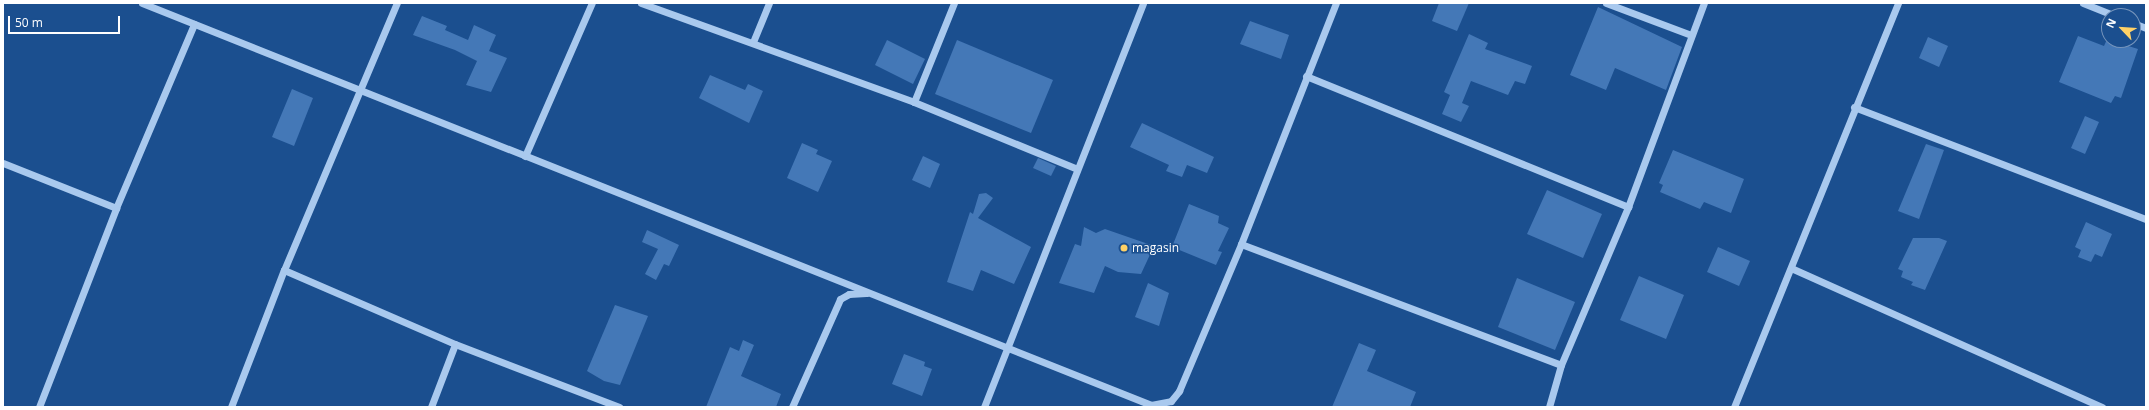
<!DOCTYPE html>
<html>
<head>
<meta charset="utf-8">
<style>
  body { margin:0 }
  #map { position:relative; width:2149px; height:410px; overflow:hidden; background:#1b4f8f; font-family:"Open Sans",sans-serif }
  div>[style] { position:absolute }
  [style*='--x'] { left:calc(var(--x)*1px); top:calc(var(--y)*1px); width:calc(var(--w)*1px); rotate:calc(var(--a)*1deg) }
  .building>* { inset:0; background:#4478b7 }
  .minor>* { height:7px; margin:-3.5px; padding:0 3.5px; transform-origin:3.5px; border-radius:3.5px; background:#a9c9ee }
  .dots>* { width:11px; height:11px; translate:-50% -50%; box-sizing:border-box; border:2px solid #1b4f8f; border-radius:50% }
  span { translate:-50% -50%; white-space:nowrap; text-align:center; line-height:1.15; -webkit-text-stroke:3px #1b4f8f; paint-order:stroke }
  .poi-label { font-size:12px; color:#fff }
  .left { translate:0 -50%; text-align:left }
  .frame { position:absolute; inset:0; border:4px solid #fff; pointer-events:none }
  .north { position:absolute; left:2101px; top:8px; width:40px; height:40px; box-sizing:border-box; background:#1b4f8f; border:1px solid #7695bc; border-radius:50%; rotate:295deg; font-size:11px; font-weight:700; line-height:16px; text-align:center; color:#fff }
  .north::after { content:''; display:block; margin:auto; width:14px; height:18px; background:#ffd166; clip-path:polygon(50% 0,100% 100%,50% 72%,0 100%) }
  .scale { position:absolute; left:8px; top:16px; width:112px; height:18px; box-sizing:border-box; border:2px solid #fff; border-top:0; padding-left:5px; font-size:12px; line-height:14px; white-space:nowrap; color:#fff; -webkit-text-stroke:3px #1b4f8f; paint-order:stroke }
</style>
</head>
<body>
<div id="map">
  <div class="building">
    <div style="clip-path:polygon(1439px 3px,1469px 3px,1457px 31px,1432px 21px)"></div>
    <div style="clip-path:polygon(1598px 7px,1682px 47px,1666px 90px,1615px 68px,1606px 90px,1570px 75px)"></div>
    <div style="clip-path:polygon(422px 16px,447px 26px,445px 30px,468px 40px,474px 25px,496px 35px,489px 51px,507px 58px,491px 92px,466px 85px,477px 61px,455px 50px,413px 35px)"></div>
    <div style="clip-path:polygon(1250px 21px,1289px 35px,1281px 59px,1240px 44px)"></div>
    <div style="clip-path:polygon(1469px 34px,1488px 43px,1485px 49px,1532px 66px,1525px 84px,1515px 81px,1508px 95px,1471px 81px,1462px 103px,1469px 106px,1461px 122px,1442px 114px,1450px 95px,1444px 92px)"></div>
    <div style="clip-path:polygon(2078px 36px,2104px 46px,2108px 37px,2109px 40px,2138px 49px,2121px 98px,2115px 96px,2111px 103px,2059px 82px)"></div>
    <div style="clip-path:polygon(1928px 37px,1948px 46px,1939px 67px,1919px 58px)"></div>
    <div style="clip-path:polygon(887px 40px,925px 59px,913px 84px,875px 65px)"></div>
    <div style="clip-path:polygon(957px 40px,1053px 80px,1031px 133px,935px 94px)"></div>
    <div style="clip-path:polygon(710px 75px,745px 90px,748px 84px,763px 91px,749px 123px,699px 98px)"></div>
    <div style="clip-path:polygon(292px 89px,313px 98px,294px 146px,272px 137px)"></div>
    <div style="clip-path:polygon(2085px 116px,2099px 122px,2085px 154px,2071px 148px)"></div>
    <div style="clip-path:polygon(1142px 123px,1214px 157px,1207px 173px,1187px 165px,1182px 177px,1166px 171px,1169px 165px,1130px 147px)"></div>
    <div style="clip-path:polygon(802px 143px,818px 150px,816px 154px,832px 161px,818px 192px,787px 178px)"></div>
    <div style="clip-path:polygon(1926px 144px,1944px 150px,1919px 219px,1898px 211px)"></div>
    <div style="clip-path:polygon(1673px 150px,1744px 179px,1731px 213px,1704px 202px,1700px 209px,1660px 192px,1663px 185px,1659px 183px)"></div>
    <div style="clip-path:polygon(923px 156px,940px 164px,930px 188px,912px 180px)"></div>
    <div style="clip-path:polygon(1038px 158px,1056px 166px,1051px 176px,1033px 168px)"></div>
    <div style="clip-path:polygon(1547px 190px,1602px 214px,1583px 258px,1527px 234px)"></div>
    <div style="clip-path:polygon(986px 193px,993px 198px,978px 218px,1031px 247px,1014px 284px,981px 270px,973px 291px,947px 282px,970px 212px,973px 214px,979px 194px)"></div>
    <div style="clip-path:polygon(1189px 204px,1219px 216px,1218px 223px,1229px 228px,1218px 251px,1222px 252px,1216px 265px,1172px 247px)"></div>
    <div style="clip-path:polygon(2086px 222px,2112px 234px,2102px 257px,2095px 254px,2091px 262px,2078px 257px,2081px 250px,2075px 247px)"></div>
    <div style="clip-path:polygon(1084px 227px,1096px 233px,1105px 229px,1154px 246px,1141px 274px,1118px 272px,1105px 266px,1094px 293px,1059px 283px,1075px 244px,1081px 246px)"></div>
    <div style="clip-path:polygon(647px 230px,679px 245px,669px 266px,664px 264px,656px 280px,645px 274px,658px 249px,642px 242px)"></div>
    <div style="clip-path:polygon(1913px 238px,1939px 238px,1947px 241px,1925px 290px,1911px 285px,1913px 282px,1901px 277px,1903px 271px,1898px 269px)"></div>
    <div style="clip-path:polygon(1718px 247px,1750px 261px,1739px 286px,1707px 272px)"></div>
    <div style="clip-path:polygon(1639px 276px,1684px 295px,1666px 339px,1620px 320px)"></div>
    <div style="clip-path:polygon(1517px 278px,1575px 302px,1555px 350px,1498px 327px)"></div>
    <div style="clip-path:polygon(1148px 283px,1169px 293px,1159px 326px,1135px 317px)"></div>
    <div style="clip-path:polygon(615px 305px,648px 316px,620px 385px,604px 381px,587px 371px)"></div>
    <div style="clip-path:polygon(743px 340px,754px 345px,741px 376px,781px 394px,776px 407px,706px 407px,730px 347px,739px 351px)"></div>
    <div style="clip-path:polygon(1359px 343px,1376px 350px,1367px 371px,1416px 392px,1410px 407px,1332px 407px)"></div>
    <div style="clip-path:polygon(904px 354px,925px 362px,924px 366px,932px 369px,922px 396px,892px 384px)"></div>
  </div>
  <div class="minor">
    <div style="--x:142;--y:3;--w:1092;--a:21.72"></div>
    <div style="--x:641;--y:3;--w:290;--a:19.9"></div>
    <div style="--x:914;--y:102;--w:176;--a:22.3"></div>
    <div style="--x:1606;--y:3;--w:91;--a:20.6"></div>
    <div style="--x:2083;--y:3;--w:35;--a:22"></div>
    <div style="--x:2133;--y:23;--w:14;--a:21"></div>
    <div style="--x:753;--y:42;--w:42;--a:-67.7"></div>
    <div style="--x:1306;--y:76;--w:348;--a:22.1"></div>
    <div style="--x:914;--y:102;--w:107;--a:-68"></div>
    <div style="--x:1854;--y:107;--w:313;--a:21"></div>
    <div style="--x:525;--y:156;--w:167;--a:-66.4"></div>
    <div style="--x:3;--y:163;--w:122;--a:21.7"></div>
    <div style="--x:1241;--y:244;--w:342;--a:20.7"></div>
    <div style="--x:1791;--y:268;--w:341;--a:24.1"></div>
    <div style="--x:284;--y:270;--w:186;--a:23.4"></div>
    <div style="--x:455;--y:344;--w:176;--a:21"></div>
    <div style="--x:1151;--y:405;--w:20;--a:-11"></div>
    <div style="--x:1171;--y:401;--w:13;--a:-51"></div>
    <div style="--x:1179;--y:391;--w:160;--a:-67.1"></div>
    <div style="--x:1241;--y:244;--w:259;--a:-68.5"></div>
    <div style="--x:39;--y:407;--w:213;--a:-68.8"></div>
    <div style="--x:116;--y:208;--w:200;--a:-67"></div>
    <div style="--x:231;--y:407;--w:147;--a:-68.9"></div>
    <div style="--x:284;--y:270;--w:290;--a:-67.1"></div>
    <div style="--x:431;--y:407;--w:67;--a:-69.1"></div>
    <div style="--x:792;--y:407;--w:118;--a:-66"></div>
    <div style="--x:840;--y:299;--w:10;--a:-29"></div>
    <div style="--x:849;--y:294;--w:17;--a:-3"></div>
    <div style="--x:984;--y:407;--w:434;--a:-68.5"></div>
    <div style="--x:1549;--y:407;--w:44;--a:-74.1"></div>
    <div style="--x:1561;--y:365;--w:172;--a:-67"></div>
    <div style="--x:1628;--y:207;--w:218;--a:-69.6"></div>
    <div style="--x:1734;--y:407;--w:436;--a:-67.9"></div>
  </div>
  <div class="dots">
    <div style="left:1124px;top:248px;background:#ffd166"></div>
  </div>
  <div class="poi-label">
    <span class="left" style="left:1132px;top:248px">magasin</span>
  </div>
  <div class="frame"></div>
  <div class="north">N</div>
  <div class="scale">50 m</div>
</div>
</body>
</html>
